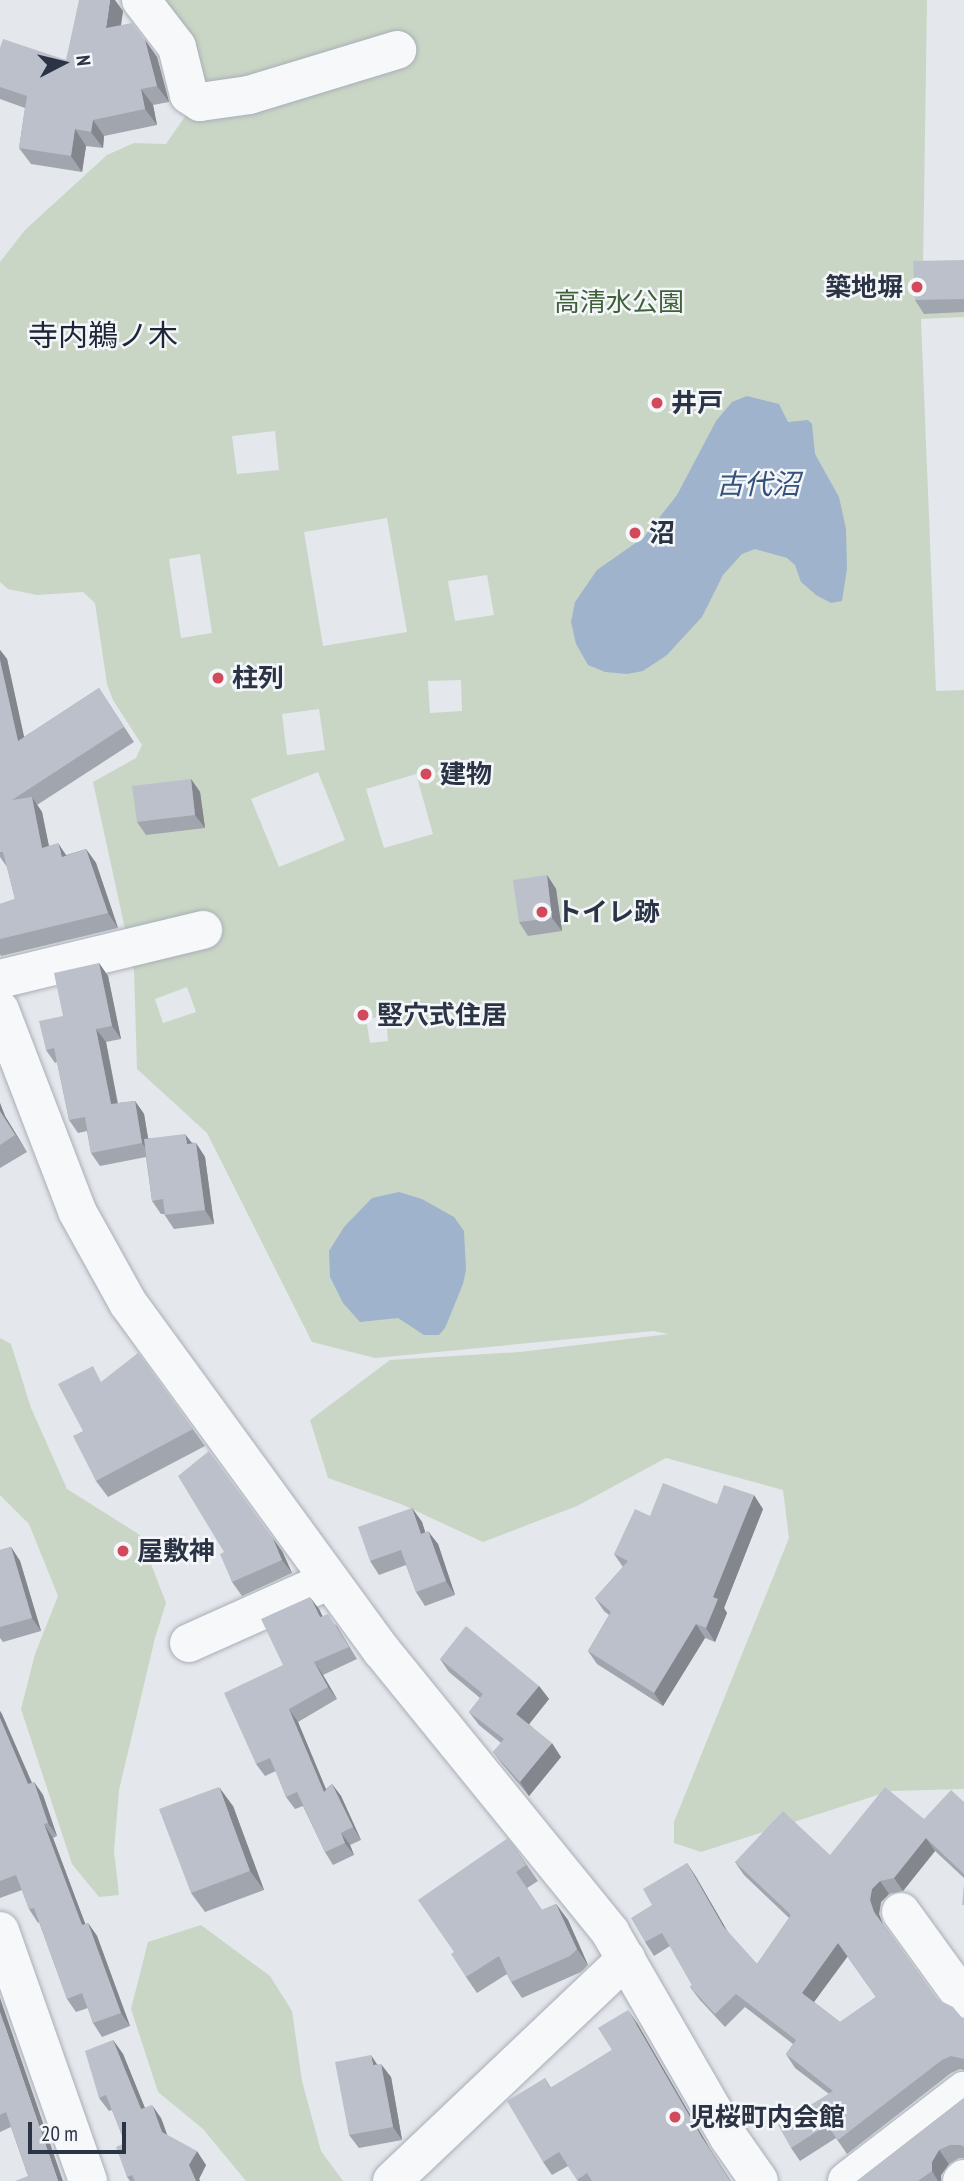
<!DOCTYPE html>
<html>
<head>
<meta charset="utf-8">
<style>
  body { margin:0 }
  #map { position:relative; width:964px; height:2181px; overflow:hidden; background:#e4e7ec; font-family:"PT Sans Narrow","Noto Sans JP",sans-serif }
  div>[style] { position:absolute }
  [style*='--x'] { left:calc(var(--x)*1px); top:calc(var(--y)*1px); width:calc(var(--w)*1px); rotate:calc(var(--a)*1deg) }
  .green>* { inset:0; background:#c9d6c5 }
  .water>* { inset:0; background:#9fb4cc }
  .roads { filter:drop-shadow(0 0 2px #a9aeb7) drop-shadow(0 0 2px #a9aeb7) }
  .minor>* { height:38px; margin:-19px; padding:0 19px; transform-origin:19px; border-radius:19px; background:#f7f8fa }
  .wall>* { inset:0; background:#a1a5ae }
  .shaded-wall>* { inset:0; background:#83868d }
  .building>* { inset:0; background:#bbc0ca }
  .dots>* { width:19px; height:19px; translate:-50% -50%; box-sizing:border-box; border:4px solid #f4f6f9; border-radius:50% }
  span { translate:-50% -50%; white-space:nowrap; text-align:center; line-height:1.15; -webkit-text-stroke:5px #f4f6f9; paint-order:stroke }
  .poi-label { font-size:26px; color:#2b3445; font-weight:700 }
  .right { translate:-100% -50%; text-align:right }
  .left { translate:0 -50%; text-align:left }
  .park-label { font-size:26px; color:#3f6138 }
  .water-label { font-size:28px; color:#34527a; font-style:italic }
  .quarter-label { font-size:30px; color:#1d2536 }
  .north { position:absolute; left:28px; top:28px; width:70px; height:70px; -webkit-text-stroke:5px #f4f6f9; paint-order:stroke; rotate:83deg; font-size:19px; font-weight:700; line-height:28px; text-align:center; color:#2b3445 }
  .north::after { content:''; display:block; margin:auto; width:24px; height:32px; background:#2b3445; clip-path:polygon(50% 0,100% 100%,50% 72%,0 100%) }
  .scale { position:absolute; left:28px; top:2122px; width:98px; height:32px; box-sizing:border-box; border:4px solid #2b3445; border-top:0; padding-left:9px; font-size:21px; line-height:24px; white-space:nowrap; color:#2b3445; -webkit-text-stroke:5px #f4f6f9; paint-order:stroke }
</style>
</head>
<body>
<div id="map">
  <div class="green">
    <div style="clip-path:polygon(evenodd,158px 0,927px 0,923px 268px,964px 270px,964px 317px,921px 319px,936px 691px,964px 690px,964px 1789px,890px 1791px,701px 1852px,674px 1843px,674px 1822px,789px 1538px,783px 1490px,666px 1458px,577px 1506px,483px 1542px,401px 1504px,328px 1478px,310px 1420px,390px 1360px,520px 1352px,669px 1334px,653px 1331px,375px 1358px,312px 1342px,207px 1133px,137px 1069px,134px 970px,93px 782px,136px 758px,142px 745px,113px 700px,107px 684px,95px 603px,83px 592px,37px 595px,8px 589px,0 582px,0 262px,25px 230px,107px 155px,134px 143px,166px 144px,197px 99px,158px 0,275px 431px,279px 470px,237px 474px,232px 436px,275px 431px,158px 0,387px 518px,407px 632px,323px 646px,304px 532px,387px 518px,158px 0,200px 554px,212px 633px,181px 638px,169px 559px,200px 554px,158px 0,487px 575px,494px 615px,455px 621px,448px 581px,487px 575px,158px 0,461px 680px,462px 711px,430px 713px,428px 681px,461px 680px,158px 0,319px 709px,325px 750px,287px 755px,282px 714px,319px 709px,158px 0,318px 772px,345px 840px,279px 867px,251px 799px,318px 772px,158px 0,416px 774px,433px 834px,384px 848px,366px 789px,416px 774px,158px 0,187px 987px,196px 1012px,163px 1023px,155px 999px,187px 987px,158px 0,386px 1016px,388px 1041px,370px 1043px,366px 1019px,386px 1016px)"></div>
    <div style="clip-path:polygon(0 1338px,11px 1344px,31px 1408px,67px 1489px,140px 1535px,166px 1603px,155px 1638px,119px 1790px,114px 1851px,119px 1895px,99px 1897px,72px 1864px,21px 1709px,35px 1654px,58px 1596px,29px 1524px,0 1495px)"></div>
    <div style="clip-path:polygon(201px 1925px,270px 1976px,292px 2011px,302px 2081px,321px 2151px,343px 2181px,356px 2181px,246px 2181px,203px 2129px,158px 2092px,131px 2009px,148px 1942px)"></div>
  </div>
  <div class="water">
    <div style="clip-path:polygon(747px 396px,779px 404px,788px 422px,808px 420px,812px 424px,815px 454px,839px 497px,846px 529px,847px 569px,842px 601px,831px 603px,816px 595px,801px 582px,795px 565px,787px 558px,755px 549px,742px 554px,723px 575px,702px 617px,667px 655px,643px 671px,627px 674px,605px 672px,588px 665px,576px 644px,571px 622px,575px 602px,597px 570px,644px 537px,677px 495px,716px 421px,732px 402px)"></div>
    <div style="clip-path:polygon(399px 1192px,422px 1199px,454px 1217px,464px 1231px,466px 1270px,463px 1284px,445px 1328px,439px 1335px,424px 1335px,398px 1318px,360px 1322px,343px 1303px,330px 1277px,329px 1251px,344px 1227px,372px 1198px)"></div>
  </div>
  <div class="roads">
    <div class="minor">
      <div style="--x:141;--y:0;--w:59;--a:52.5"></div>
      <div style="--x:177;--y:47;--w:49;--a:76"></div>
      <div style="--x:189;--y:95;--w:13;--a:32"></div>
      <div style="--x:200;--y:102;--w:49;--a:-8.1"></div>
      <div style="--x:249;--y:95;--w:155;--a:-16.9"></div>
      <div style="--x:0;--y:979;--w:209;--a:-13.6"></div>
      <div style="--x:0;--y:1010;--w:215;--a:69"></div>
      <div style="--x:77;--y:1211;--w:105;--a:61"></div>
      <div style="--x:128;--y:1303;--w:431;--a:53.9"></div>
      <div style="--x:382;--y:1651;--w:362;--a:50.9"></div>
      <div style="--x:610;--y:1932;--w:238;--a:60"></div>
      <div style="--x:729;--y:2138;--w:52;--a:55.1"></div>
      <div style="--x:189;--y:1643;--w:154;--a:-24.1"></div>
      <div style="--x:901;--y:1912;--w:107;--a:54.1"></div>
      <div style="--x:0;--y:1931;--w:265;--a:70.6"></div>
      <div style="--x:392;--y:2181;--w:323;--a:-43.5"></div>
      <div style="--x:847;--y:2181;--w:148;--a:-37.6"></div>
      <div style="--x:962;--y:2181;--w:3;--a:-45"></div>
    </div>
  </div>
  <div class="wall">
    <div style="clip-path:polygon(123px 11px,121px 25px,145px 40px,157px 57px,169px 102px,153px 105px,157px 125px,104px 136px,103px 148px,86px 146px,82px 172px,31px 164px,19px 148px,25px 108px,0 99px,0 48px,66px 60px)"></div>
    <div style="clip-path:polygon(964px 260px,964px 312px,924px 314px,915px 300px)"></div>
    <div style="clip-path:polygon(0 650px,7px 659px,24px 737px,99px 688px,134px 742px,37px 805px,42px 812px,49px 846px,66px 855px,86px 849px,96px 863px,118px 928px,1px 956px,0 954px,0 904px,15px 899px,7px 867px,0 857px)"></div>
    <div style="clip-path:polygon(191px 779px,200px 792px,205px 828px,146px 835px,137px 822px)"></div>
    <div style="clip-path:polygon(547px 875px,556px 889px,562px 931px,528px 936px,519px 922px)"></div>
    <div style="clip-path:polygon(99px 963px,108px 976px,121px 1039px,106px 1042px,118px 1103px,135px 1101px,144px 1114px,148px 1138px,196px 1143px,205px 1157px,214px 1224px,174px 1229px,164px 1214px,161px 1214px,152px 1201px,146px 1157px,100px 1166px,91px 1153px,87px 1131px,78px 1133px,69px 1120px,57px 1062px,55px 1063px,46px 1050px,63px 1016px)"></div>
    <div style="clip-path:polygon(0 1103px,5px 1116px,27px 1152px,0 1168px)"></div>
    <div style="clip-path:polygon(138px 1353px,205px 1446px,108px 1497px,96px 1481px,83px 1431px)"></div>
    <div style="clip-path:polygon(717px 1504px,763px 1509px,724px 1608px,727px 1613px,715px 1642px,705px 1638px,663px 1706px,597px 1664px,588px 1651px,609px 1615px,604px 1611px,595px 1598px,623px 1567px,614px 1554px)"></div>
    <div style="clip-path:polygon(412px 1508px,422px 1522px,425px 1532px,438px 1544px,455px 1595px,425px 1606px,416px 1592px,406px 1565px,379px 1575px,370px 1561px)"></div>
    <div style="clip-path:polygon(11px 1547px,20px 1561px,41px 1631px,3px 1642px,0 1638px,0 1550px)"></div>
    <div style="clip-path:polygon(282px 1551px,292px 1573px,242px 1596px,232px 1582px,224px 1552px)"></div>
    <div style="clip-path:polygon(319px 1609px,322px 1616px,337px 1626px,357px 1659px,323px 1675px,337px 1699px,298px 1722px,326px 1789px,332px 1784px,341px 1796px,361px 1840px,350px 1845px,354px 1855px,333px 1865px,325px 1852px,303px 1806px,295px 1809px,286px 1797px,276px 1771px,265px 1776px,256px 1764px,283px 1665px)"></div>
    <div style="clip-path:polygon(440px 1659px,539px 1686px,549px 1699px,529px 1724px,561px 1757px,529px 1796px,503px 1765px,493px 1752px,501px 1743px,479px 1725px,469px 1712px,480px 1698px,449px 1672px)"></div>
    <div style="clip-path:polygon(0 1711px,32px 1783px,34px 1782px,43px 1795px,57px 1836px,53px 1838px,85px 1924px,88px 1923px,97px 1936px,130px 2026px,102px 2037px,93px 2023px,88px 2008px,76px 2012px,67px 1999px,39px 1922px,38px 1923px,29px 1909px,22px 1890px,0 1898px)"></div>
    <div style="clip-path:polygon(evenodd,964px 1802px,964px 1878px,935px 1851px,903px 1891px,889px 1894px,881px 1902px,879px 1914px,883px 1924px,937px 1999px,964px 2020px,964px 2070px,960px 2069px,951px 2073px,847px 2154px,836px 2138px,800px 2161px,791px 2148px,829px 2094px,795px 2068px,786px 2054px,793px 2044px,745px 2007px,725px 2027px,700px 2000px,690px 1987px,692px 1985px,670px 1946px,654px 1956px,645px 1942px,652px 1905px,687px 1863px,696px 1877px,727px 1931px,757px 1964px,789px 1918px,744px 1875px,735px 1862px,830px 1855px,924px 1819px,964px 1802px,847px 1956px,876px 1997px,840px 2022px,814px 2002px,847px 1956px)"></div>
    <div style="clip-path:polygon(233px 1806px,264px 1890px,205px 1912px,191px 1893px)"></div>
    <div style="clip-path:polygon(508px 1838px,538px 1881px,527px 1888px,542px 1910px,556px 1904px,568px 1920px,588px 1965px,581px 1972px,522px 1998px,511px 1982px,507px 1974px,477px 1993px,466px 1977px,454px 1952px)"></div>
    <div style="clip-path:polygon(0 1998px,28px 2176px,11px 2127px,0 2132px)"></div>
    <div style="clip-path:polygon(637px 2023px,710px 2149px,731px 2181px,578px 2181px,568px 2166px,552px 2175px,543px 2162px,545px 2078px,551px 2088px,612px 2050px)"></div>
    <div style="clip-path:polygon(113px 2040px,123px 2054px,145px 2108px,161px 2118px,167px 2135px,206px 2165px,199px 2179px,200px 2181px,130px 2181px,127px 2177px,125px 2143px,112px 2110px,109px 2111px,99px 2098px)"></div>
    <div style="clip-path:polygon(377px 2064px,391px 2077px,402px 2140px,359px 2148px,349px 2135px)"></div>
    <div style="clip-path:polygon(964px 2098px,964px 2158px,959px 2158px,949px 2164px,941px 2175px,941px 2181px,857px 2181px)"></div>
  </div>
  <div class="shaded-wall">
    <div style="clip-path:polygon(110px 0,115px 0,123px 11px,118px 44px,106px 28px)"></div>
    <div style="clip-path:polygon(145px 40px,157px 57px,169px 102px,157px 86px)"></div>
    <div style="clip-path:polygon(141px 89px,153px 105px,157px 125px,145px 109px)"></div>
    <div style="clip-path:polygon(93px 120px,104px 136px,103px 148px,91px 132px)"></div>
    <div style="clip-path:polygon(75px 129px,86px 146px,82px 172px,71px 156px)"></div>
    <div style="clip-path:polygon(0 650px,7px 659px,28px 755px,18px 741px,0 660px)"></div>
    <div style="clip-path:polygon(191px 779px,200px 792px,205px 828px,195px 815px)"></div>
    <div style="clip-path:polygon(32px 797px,42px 812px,52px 862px,42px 848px)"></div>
    <div style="clip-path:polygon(58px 843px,68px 858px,62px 857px)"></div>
    <div style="clip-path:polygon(86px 849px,96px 863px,118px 928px,108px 913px)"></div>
    <div style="clip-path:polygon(547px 875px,556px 889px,562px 931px,552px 918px)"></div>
    <div style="clip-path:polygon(99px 963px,108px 976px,121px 1039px,112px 1026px)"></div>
    <div style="clip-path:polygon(96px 1029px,106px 1042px,120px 1117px,111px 1104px)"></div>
    <div style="clip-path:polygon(135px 1101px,144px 1114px,151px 1156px,142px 1143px)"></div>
    <div style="clip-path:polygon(0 1103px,5px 1116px,27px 1152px,0 1111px)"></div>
    <div style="clip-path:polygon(185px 1134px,195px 1147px,187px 1144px)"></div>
    <div style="clip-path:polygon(196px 1143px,205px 1157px,214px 1224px,205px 1210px)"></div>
    <div style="clip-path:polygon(754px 1495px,763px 1509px,724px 1608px,727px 1613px,715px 1642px,706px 1628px,713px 1597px)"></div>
    <div style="clip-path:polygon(412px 1508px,422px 1522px,430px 1547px,421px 1534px)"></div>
    <div style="clip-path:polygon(428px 1531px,438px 1544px,455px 1595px,446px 1581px)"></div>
    <div style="clip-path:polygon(272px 1537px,282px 1551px,292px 1573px,282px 1560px)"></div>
    <div style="clip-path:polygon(11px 1547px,20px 1561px,41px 1631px,32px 1618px)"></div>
    <div style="clip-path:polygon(310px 1597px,319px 1609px,329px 1629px,320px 1617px)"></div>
    <div style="clip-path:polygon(696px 1624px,705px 1638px,663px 1706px,654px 1693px)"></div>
    <div style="clip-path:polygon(314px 1662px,323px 1675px,337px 1699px,328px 1687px)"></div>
    <div style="clip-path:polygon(539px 1686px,549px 1699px,526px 1728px,516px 1714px)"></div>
    <div style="clip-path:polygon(289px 1709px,298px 1722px,332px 1804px,324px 1792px)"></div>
    <div style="clip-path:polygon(0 1711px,2px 1714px,38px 1797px,28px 1784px,0 1718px)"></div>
    <div style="clip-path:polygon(552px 1743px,561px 1757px,529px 1796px,520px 1782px)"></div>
    <div style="clip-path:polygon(34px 1782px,43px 1795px,57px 1836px,48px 1823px)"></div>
    <div style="clip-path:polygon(332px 1784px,341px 1796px,361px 1840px,353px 1827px)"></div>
    <div style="clip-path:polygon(219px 1787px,233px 1806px,264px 1890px,250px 1871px)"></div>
    <div style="clip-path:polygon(44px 1824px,53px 1838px,91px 1939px,82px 1925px)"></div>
    <div style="clip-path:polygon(341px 1833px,350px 1845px,354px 1855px,345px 1843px)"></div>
    <div style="clip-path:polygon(926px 1838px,935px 1851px,903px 1891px,894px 1878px)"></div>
    <div style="clip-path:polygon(687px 1863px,696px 1877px,732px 1939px,723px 1926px)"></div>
    <div style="clip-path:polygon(880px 1881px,889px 1894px,881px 1902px,879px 1914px,883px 1925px,874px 1912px,870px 1900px,872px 1889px)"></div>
    <div style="clip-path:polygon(556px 1904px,568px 1920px,588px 1965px,577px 1949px)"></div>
    <div style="clip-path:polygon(88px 1923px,97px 1936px,130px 2026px,121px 2013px)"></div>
    <div style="clip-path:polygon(838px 1943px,848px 1956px,811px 2006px,802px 1993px)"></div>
    <div style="clip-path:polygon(0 1998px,63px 2181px,58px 2181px,0 2012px)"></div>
    <div style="clip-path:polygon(628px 2010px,637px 2023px,710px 2149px,731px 2181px,701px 2136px)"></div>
    <div style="clip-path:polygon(113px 2040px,123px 2054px,151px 2123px,141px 2109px)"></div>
    <div style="clip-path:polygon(371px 2055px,380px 2069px,373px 2065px)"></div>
    <div style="clip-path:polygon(381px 2064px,391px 2077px,402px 2140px,393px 2127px)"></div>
    <div style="clip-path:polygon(152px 2105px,161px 2118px,171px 2145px,162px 2132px)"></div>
    <div style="clip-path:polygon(939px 2150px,949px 2164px,941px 2175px,941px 2181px,938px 2181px,932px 2171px,932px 2162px)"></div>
    <div style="clip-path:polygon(197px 2151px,206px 2165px,199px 2179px,200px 2181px,196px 2181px,189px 2165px)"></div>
  </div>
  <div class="building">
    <div style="clip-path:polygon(79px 0,110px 0,106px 28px,132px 23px,145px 40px,157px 86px,141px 89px,145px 109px,93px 120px,91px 132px,75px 129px,71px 156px,19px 148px,27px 96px,0 87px,0 48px,3px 39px,66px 60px)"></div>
    <div style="clip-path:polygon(964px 260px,964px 299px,915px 300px,913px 261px)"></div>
    <div style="clip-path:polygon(0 660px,18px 741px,99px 688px,124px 727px,12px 800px,32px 797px,42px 848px,58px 843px,62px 857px,86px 849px,108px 913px,0 939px,0 904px,15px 899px,3px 852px,0 852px)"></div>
    <div style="clip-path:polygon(191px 779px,195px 815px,137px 822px,132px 786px)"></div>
    <div style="clip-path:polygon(547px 875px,552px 918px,519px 922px,513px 880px)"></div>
    <div style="clip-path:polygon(99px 963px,112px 1026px,96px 1029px,111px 1104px,135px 1101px,142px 1143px,91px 1153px,85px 1117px,69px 1120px,54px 1048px,46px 1050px,39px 1021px,63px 1016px,54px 973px)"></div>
    <div style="clip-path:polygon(0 1111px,15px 1135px,0 1145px)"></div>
    <div style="clip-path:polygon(185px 1134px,187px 1144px,196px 1143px,205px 1210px,165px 1215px,163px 1199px,152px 1201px,144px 1139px)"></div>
    <div style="clip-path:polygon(138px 1353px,193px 1429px,96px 1481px,73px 1436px,83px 1431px,58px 1384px,93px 1366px,101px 1382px)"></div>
    <div style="clip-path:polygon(209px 1451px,272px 1537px,282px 1560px,232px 1582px,220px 1554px,224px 1552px,178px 1476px)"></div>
    <div style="clip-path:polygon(663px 1483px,717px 1504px,724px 1485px,754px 1495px,713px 1597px,718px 1599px,706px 1628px,696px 1624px,654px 1693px,588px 1651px,611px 1612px,595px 1598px,628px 1561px,614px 1554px,635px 1509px,650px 1516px)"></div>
    <div style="clip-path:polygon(412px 1508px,421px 1534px,428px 1531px,446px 1581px,416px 1592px,401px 1550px,370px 1561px,358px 1527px)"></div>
    <div style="clip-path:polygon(11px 1547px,32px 1618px,0 1627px,0 1550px)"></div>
    <div style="clip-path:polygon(310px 1597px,320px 1617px,328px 1614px,349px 1647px,314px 1662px,328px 1687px,289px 1709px,324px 1792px,332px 1784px,353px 1827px,341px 1833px,345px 1843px,325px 1852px,297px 1792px,286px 1797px,270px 1758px,256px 1764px,224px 1693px,283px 1665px,261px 1619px)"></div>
    <div style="clip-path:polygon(466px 1626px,539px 1686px,516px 1714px,552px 1743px,520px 1782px,493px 1752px,504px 1739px,469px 1712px,483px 1694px,440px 1659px)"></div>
    <div style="clip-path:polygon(0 1718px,28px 1784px,34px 1782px,48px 1823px,44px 1824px,82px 1925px,88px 1923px,121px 2013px,93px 2023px,82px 1993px,67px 1999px,34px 1908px,29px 1909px,16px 1875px,0 1881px)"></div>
    <div style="clip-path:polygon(219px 1787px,250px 1871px,191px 1893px,159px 1809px)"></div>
    <div style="clip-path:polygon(evenodd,885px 1787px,924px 1819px,951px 1790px,964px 1802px,964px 1874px,926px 1838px,894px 1878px,880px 1881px,872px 1889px,870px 1900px,874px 1912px,937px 1999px,953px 2007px,964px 2020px,964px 2059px,951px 2056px,942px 2060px,838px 2140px,827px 2125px,791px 2148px,778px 2125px,833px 2091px,786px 2054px,796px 2040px,736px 1994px,715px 2014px,690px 1987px,692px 1985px,662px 1933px,645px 1942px,631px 1918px,652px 1905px,643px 1889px,687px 1863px,723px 1926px,757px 1964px,791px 1915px,735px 1862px,783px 1811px,830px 1855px,885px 1787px,838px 1943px,876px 1997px,840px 2022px,802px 1993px,838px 1943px)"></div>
    <div style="clip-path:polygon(508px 1838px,526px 1865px,516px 1872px,542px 1910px,556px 1904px,577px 1949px,570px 1956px,511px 1982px,499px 1956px,466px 1977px,451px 1954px,454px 1952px,418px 1900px)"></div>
    <div style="clip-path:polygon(964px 1884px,964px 1905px,962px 1905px)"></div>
    <div style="clip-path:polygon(628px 2010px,701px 2136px,730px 2181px,592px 2181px,587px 2173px,577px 2180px,559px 2152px,543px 2162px,507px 2101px,545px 2078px,550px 2088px,612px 2050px,598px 2028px)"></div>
    <div style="clip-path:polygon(0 2012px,58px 2181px,15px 2181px,28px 2176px,6px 2112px,0 2115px)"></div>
    <div style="clip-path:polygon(113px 2040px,141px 2109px,152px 2105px,162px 2132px,197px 2151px,189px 2165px,196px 2181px,135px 2181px,132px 2175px,127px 2177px,116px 2147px,125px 2143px,106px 2095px,99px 2098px,85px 2051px)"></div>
    <div style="clip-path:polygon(371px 2055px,373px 2065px,381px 2064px,393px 2127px,349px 2135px,335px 2062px)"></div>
    <div style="clip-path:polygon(964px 2098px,964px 2147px,961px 2145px,950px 2145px,939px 2150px,932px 2162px,932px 2171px,918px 2181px,857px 2181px)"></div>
  </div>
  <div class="dots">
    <div style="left:917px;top:287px;background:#d1495b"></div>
    <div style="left:657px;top:403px;background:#d1495b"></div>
    <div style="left:635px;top:533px;background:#d1495b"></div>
    <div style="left:218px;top:678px;background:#d1495b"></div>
    <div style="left:426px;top:774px;background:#d1495b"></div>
    <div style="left:542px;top:912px;background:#d1495b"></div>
    <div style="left:363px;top:1015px;background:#d1495b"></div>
    <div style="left:123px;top:1551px;background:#d1495b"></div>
    <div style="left:675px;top:2117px;background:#d1495b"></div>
  </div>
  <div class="poi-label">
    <span class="right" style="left:903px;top:287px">築地塀</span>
    <span class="left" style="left:671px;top:403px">井戸</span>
    <span class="left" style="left:649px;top:533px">沼</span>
    <span class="left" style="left:232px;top:678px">柱列</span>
    <span class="left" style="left:440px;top:774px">建物</span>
    <span class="left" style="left:556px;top:912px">トイレ跡</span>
    <span class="left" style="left:377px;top:1015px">竪穴式住居</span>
    <span class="left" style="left:137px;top:1551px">屋敷神</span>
    <span class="left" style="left:689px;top:2117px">児桜町内会館</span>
  </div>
  <div class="park-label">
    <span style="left:619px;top:302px">高清水公園</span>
  </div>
  <div class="water-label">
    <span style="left:758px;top:484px">古代沼</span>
  </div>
  <div class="quarter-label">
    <span style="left:103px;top:335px">寺内鵜ノ木</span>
  </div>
  <div class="north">N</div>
  <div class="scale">20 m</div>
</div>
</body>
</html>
